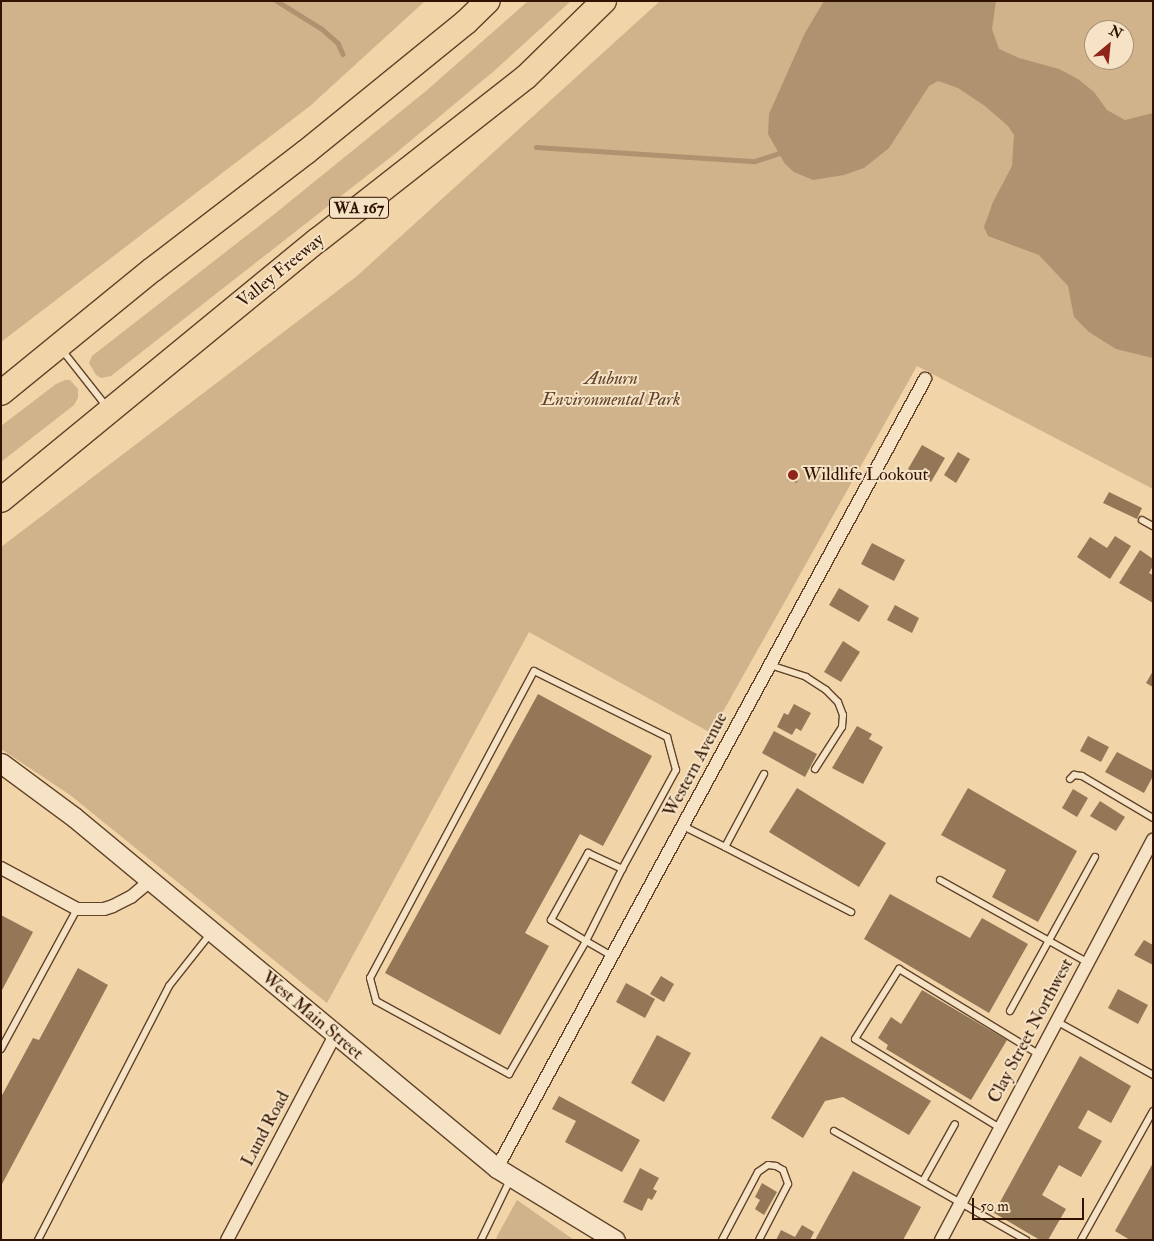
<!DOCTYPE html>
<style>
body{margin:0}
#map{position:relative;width:1154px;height:1241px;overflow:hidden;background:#f1d4a8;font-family:"IM FELL Double Pica",serif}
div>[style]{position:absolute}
.green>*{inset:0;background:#d0b38b}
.water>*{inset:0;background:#af926f}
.stream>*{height:4.5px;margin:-2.25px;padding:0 2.25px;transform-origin:2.25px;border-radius:2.25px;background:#af926f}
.building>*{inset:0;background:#947757}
.roads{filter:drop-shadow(1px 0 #60432a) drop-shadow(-1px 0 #60432a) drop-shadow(0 1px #60432a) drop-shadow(0 -1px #60432a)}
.lane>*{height:6px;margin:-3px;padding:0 3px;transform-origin:3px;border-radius:3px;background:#f6e3c6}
.street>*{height:12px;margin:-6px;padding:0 6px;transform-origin:6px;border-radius:6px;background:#f6e3c6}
.secondary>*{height:19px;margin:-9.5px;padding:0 9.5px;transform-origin:9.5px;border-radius:9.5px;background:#f6e3c6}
.highway>*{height:24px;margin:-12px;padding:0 12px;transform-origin:12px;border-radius:12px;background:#f1d4a8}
.dots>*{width:14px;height:14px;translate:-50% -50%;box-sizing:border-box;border:2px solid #f6e3c6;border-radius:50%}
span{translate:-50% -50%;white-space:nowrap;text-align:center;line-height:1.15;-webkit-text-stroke:4px #f6e3c6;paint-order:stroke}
.shield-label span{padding:1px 4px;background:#f6e3c6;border:1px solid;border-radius:4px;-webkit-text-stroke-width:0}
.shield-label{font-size:16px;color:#301300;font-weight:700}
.street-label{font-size:18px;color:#301300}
.park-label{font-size:18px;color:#60432a;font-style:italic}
.poi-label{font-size:18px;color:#301300}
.left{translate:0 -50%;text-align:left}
.frame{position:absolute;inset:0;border:2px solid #301300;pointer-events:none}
.north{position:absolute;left:1084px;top:20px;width:50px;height:50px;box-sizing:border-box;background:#f6e3c6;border:1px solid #a79077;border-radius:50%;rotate:28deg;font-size:14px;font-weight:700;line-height:20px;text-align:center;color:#301300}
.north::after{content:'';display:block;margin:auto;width:18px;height:22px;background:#8f2418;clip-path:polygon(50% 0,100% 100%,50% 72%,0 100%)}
.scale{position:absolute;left:972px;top:1198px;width:112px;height:22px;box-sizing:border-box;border:2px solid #301300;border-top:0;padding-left:6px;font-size:15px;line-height:18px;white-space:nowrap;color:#301300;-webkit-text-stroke:4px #f6e3c6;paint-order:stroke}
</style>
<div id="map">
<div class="green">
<i style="clip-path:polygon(1px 1px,425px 1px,310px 106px,1px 342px)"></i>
<i style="clip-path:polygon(528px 1px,571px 1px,494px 71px,396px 153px,111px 376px,101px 378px,96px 375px,89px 363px,92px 356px,277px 212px,426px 91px)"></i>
<i style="clip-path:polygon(evenodd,660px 1px,1153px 1px,1153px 489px,917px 366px,711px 733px,529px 632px,327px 1003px,70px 795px,1px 749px,1px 547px,357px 276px,660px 1px,1094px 30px,1124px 30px,1124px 60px,1094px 60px,1094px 30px)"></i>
<i style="clip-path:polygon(65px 380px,70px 380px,78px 389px,78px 398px,74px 405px,1px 462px,1px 426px,56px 384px)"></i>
<i style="clip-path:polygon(517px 1200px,574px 1240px,500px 1240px,496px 1238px)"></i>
</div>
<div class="water">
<i style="clip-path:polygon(824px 1px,996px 1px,992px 29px,999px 49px,1019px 58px,1059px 69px,1078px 79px,1094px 92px,1107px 110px,1125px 120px,1153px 113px,1153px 358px,1116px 349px,1089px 332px,1074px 317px,1068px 286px,1039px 255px,988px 236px,984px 227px,993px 202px,1012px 166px,1014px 135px,1008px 126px,985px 106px,958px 88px,938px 81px,929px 86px,889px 148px,864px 168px,844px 175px,813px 180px,794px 172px,785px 164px,768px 134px,769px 114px,805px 33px)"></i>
</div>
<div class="stream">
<i style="left:277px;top:1px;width:53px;rotate:31.9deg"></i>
<i style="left:322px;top:29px;width:21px;rotate:41deg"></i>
<i style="left:338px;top:43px;width:12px;rotate:66deg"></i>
<i style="left:536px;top:147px;width:219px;rotate:3.7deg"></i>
<i style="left:755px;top:161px;width:29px;rotate:-18deg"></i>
</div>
<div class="building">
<i style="clip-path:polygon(922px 445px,945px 458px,931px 482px,908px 469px)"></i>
<i style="clip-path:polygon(958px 452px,970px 459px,956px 483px,944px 475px)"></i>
<i style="clip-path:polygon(789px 470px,799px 473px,797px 483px,787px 480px)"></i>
<i style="clip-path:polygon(1109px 492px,1142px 508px,1137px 519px,1103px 503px)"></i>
<i style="clip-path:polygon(1115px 536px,1131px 546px,1110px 579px,1077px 557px,1090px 537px,1107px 548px)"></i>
<i style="clip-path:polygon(872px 543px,905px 560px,894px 581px,861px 564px)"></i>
<i style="clip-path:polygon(1140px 550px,1153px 559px,1153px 566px,1149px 573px,1153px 575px,1153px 603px,1119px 583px)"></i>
<i style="clip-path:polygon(839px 588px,869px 606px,859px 622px,829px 605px)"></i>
<i style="clip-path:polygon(895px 605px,919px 618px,912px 633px,887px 620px)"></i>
<i style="clip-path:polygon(843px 641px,860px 652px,841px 682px,824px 672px)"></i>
<i style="clip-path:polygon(1153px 671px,1153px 687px,1146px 683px)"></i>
<i style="clip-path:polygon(538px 694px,652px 756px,603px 846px,580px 834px,525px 933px,549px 946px,500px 1035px,385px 973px)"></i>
<i style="clip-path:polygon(794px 704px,811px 713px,801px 731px,796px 728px,792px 735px,777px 727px,784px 713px,788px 715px)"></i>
<i style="clip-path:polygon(857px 726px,872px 734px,869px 739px,883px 747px,863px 784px,832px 768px)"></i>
<i style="clip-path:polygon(774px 731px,817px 754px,805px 777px,762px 753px)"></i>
<i style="clip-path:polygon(1088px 736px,1109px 747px,1101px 762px,1080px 751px)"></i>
<i style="clip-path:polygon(1117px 752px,1153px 771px,1153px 776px,1144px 793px,1105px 772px)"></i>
<i style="clip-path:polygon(797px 788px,886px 843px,859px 887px,769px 832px)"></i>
<i style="clip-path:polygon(968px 788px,1077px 851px,1038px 922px,992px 897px,1006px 870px,941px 835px)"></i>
<i style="clip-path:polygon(1073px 789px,1088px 798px,1077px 817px,1062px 808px)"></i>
<i style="clip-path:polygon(1100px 801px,1125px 817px,1116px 831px,1090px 816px)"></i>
<i style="clip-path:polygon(890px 894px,970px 938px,982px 918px,1028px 944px,989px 1013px,864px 939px)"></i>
<i style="clip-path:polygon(1px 915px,33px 932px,1px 992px)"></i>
<i style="clip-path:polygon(1144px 940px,1153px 945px,1153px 965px,1134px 955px)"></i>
<i style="clip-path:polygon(78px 968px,108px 985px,1px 1186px,1px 1097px,33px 1038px,39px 1040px)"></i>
<i style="clip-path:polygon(661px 976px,674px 984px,664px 1002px,650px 994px)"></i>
<i style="clip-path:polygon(626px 983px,655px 999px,645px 1018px,616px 1002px)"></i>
<i style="clip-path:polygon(1118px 989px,1148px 1005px,1138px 1024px,1108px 1008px)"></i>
<i style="clip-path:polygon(922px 990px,1007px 1040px,971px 1100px,886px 1049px,888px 1045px,878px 1038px,891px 1017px,901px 1024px)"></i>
<i style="clip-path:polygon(657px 1035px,691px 1053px,664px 1102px,631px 1083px)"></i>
<i style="clip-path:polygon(821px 1036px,931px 1101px,909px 1135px,843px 1097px,825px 1101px,803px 1138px,771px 1118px)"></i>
<i style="clip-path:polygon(1080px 1056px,1131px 1086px,1111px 1123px,1088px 1110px,1078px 1128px,1102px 1141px,1081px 1177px,1059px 1165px,1042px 1195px,1066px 1209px,1048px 1240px,1040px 1240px,994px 1213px)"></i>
<i style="clip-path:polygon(559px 1096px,640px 1140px,622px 1172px,565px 1142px,576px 1121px,552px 1109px)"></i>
<i style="clip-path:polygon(1153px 1163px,1153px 1240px,1130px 1240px,1115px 1231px)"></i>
<i style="clip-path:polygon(640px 1168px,659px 1178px,653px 1189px,657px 1191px,652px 1200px,648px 1198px,642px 1211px,623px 1202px)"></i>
<i style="clip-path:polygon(853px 1171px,921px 1207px,903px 1240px,815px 1240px)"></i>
<i style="clip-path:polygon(762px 1183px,777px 1192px,764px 1215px,755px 1209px,760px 1200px,755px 1197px)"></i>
<i style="clip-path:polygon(802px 1225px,814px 1232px,810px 1240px,776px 1240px,781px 1230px,795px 1237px)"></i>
</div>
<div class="roads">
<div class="lane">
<i style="left:62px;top:350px;width:73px;rotate:51.7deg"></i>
<i style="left:1142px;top:520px;width:13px;rotate:29deg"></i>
<i style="left:770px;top:665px;width:38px;rotate:18deg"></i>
<i style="left:806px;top:677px;width:24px;rotate:33deg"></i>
<i style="left:826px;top:690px;width:17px;rotate:45deg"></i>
<i style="left:838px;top:702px;width:14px;rotate:69deg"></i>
<i style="left:843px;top:715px;width:12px;rotate:95deg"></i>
<i style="left:842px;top:727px;width:50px;rotate:122.7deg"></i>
<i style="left:1070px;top:779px;width:6px;rotate:-45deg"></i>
<i style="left:1074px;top:775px;width:8px;rotate:7deg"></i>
<i style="left:1082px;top:776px;width:82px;rotate:30.6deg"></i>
<i style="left:683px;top:826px;width:47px;rotate:26.6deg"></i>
<i style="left:725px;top:847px;width:83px;rotate:-61.9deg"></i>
<i style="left:725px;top:847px;width:142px;rotate:27.3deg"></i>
<i style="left:940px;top:880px;width:168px;rotate:29.2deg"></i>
<i style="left:612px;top:956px;width:30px;rotate:-150deg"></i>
<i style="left:586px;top:941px;width:41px;rotate:-149deg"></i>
<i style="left:551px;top:920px;width:77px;rotate:-61.1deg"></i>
<i style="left:588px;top:853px;width:38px;rotate:25deg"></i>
<i style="left:622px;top:869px;width:113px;rotate:-61.4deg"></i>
<i style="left:676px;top:770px;width:34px;rotate:-105deg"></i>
<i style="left:667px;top:737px;width:148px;rotate:-153.6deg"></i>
<i style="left:534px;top:671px;width:348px;rotate:118.1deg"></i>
<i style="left:370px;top:978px;width:24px;rotate:75deg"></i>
<i style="left:376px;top:1001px;width:152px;rotate:28.8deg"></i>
<i style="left:509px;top:1074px;width:154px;rotate:-59.9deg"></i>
<i style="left:586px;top:941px;width:80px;rotate:-63.4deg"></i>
<i style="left:1010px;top:1011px;width:176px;rotate:-61.1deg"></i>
<i style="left:1056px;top:1021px;width:111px;rotate:29.1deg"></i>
<i style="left:1px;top:1049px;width:159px;rotate:-61.5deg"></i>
<i style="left:1000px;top:1128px;width:170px;rotate:-148.5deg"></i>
<i style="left:855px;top:1039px;width:83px;rotate:-57.8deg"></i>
<i style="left:899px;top:969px;width:163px;rotate:31.4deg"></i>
<i style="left:834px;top:1131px;width:221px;rotate:29.6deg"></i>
<i style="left:923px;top:1181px;width:65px;rotate:-60.7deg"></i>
<i style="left:38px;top:1240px;width:286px;rotate:-62.7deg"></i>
<i style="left:169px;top:986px;width:68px;rotate:-51.6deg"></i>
<i style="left:481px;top:1240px;width:69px;rotate:-64.2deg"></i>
<i style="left:722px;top:1240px;width:77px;rotate:-62.1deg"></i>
<i style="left:758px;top:1172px;width:12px;rotate:-35deg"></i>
<i style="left:768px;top:1165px;width:8px;rotate:7deg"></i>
<i style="left:776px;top:1166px;width:8px;rotate:30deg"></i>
<i style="left:783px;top:1170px;width:15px;rotate:70deg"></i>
<i style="left:788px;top:1184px;width:63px;rotate:117.4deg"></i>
<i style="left:1081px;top:1240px;width:148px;rotate:-60.8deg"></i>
</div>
<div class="street">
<i style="left:1px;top:868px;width:86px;rotate:28.3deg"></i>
<i style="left:77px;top:909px;width:27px"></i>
<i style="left:104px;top:909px;width:9px;rotate:-18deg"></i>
<i style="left:113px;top:906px;width:20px;rotate:-27deg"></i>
<i style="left:131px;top:897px;width:23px;rotate:-40deg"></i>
<i style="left:497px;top:1168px;width:898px;rotate:-61.52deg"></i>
<i style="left:227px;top:1240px;width:232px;rotate:-62.2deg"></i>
<i style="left:941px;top:1240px;width:453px;rotate:-62.1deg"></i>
</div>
<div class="secondary">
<i style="left:1px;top:763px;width:91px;rotate:36.5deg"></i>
<i style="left:74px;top:817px;width:550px;rotate:39.69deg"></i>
<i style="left:497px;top:1168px;width:138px;rotate:31.4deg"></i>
</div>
<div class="highway">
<i style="left:1px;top:393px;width:195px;rotate:-39.2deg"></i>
<i style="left:152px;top:270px;width:194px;rotate:-37.5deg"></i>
<i style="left:306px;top:152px;width:206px;rotate:-39.1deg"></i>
<i style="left:466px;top:22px;width:30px;rotate:-44deg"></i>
<i style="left:1px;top:500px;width:410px;rotate:-39.4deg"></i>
<i style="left:318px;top:240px;width:264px;rotate:-38.1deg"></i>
<i style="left:526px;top:77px;width:109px;rotate:-44.3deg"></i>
</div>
</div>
<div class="dots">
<i style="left:793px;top:475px;background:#8f2418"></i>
</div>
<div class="shield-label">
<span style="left:359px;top:208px">WA 167</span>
</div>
<div class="street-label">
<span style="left:281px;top:271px;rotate:-39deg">Valley Freeway</span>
<span style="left:696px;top:765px;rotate:-62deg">Western Avenue</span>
<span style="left:312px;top:1016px;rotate:40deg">West Main Street</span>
<span style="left:1031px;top:1031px;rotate:-62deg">Clay Street Northwest</span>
<span style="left:266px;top:1129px;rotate:-62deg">Lund Road</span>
</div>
<div class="park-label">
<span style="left:611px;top:390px">Auburn<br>Environmental Park</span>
</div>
<div class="poi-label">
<span class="left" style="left:803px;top:475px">Wildlife Lookout</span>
</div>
<div class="frame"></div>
<div class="north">N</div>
<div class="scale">50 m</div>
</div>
